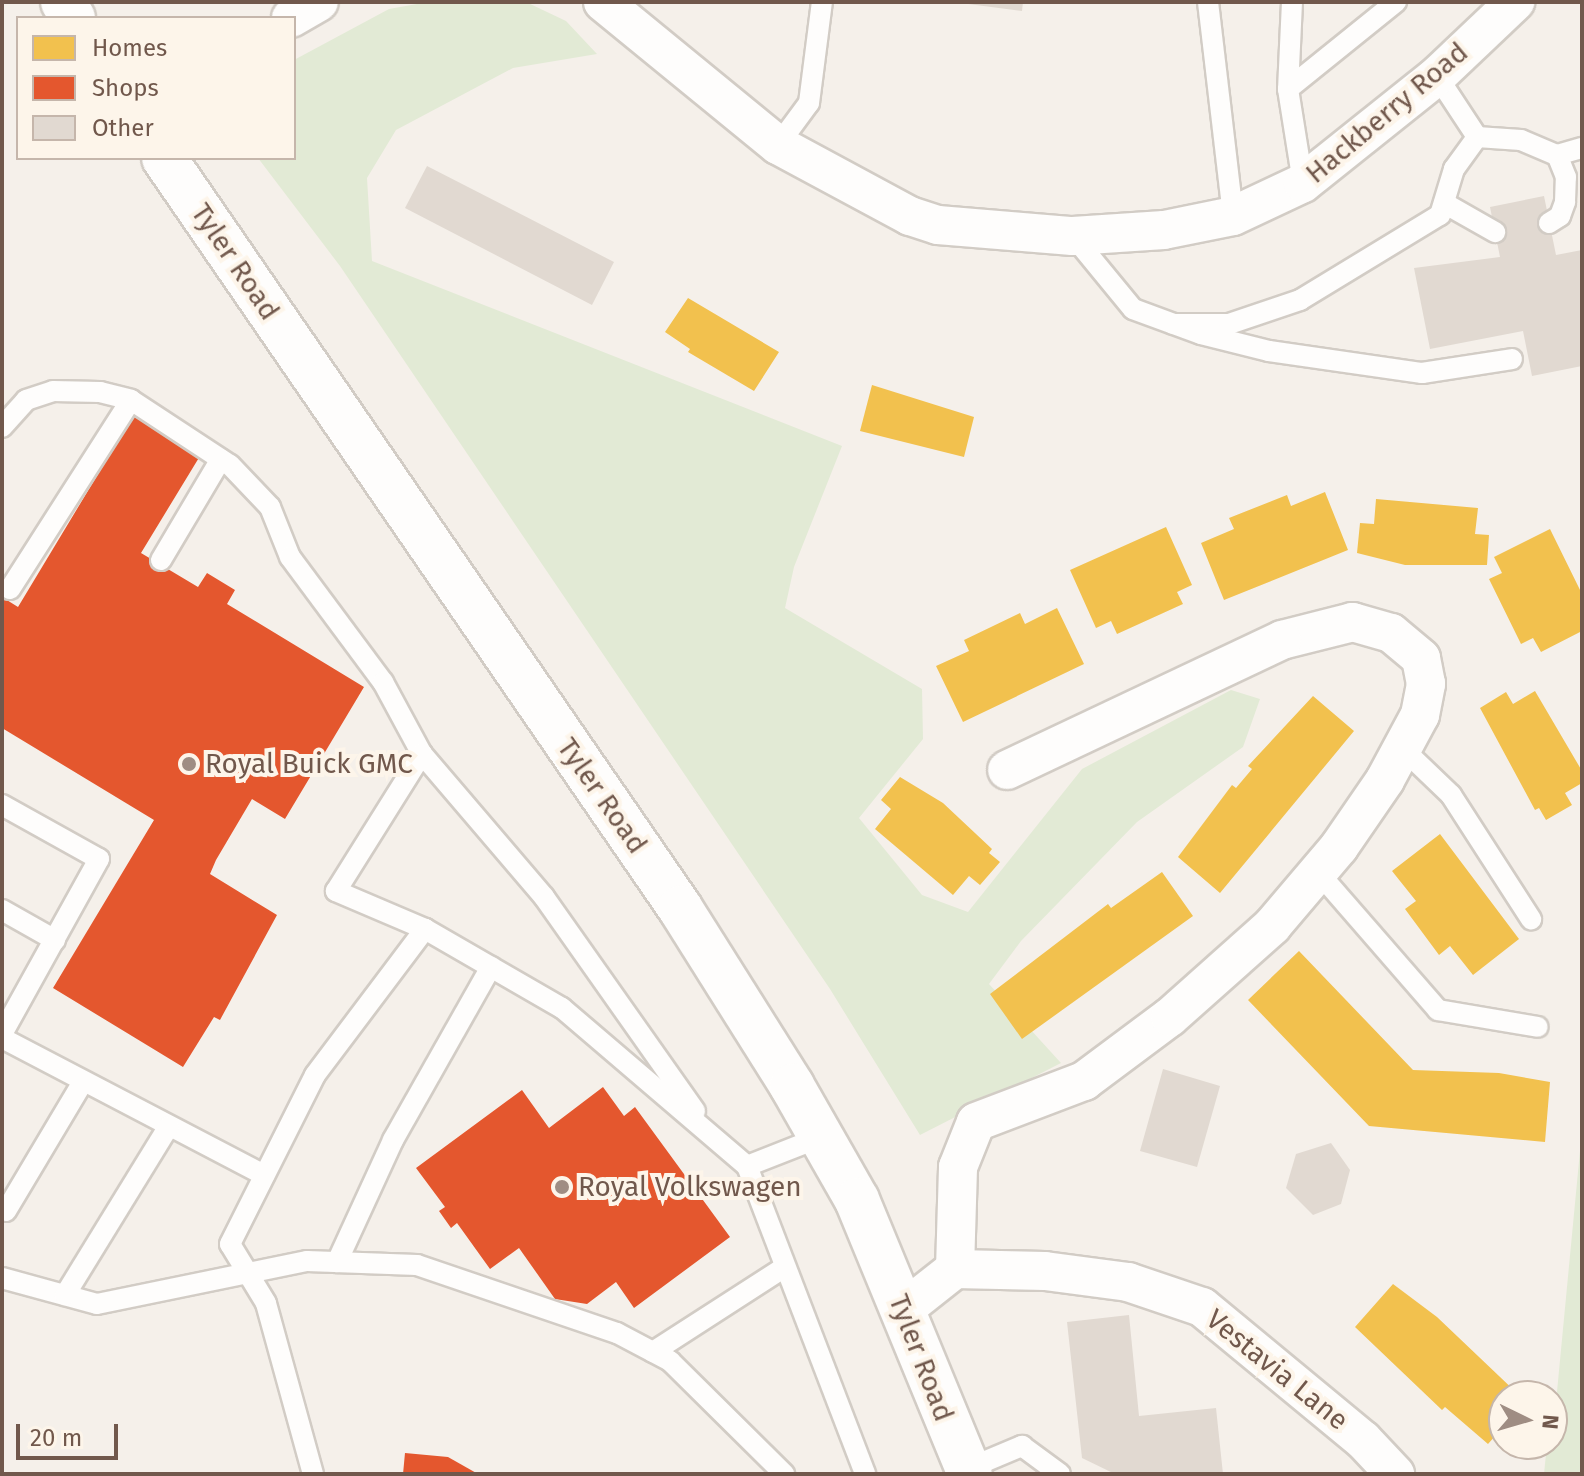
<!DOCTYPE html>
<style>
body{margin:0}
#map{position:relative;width:1584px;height:1476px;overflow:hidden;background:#f5f0ea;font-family:"Fira Sans",sans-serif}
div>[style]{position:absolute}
.green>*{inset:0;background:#e2ead5}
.homes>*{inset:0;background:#f2c14e}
.shops>*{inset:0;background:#e4572e}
.building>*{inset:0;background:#e1d9d1}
.roads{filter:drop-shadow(2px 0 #d2ccc5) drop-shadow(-2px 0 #d2ccc5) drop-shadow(0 2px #d2ccc5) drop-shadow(0 -2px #d2ccc5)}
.lane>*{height:20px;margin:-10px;padding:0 10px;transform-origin:10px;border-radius:10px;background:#fefdfc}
.street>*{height:38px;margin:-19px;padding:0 19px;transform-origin:19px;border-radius:19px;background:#fefdfc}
.secondary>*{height:44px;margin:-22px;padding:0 22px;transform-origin:22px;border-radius:22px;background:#fefdfc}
.dots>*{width:22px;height:22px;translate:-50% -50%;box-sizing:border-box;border:4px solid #fdf5ea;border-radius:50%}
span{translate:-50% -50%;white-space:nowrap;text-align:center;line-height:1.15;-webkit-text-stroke:8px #fdf5ea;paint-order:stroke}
.street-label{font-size:28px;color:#71584c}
.poi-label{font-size:28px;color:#71584c}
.left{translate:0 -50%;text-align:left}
.frame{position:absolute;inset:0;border:4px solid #71584c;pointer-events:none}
.legend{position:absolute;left:16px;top:16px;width:280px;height:144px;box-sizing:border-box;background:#fdf5ea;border:2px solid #c5b6ab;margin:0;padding:10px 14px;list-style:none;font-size:24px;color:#71584c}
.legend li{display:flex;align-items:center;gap:16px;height:40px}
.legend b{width:40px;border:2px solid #c5b6ab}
.north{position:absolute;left:1488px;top:1380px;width:80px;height:80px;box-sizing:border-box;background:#fdf5ea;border:2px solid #c5b6ab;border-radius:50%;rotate:95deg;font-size:22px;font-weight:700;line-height:32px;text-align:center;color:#71584c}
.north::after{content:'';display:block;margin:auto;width:28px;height:36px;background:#9f8d83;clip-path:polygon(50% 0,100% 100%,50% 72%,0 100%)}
.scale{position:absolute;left:16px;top:1424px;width:102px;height:36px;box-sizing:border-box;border:4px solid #71584c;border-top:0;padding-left:10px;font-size:24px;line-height:28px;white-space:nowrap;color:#71584c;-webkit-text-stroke:6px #fdf5ea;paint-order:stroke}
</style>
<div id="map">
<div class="green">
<i style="clip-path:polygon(428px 2px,526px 2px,566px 21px,597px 54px,513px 68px,396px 130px,367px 178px,372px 261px,842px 446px,794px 567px,785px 608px,922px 689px,923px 739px,859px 818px,922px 895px,968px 912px,1082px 769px,1231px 690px,1260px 699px,1243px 747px,1137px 822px,1021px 941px,989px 984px,1061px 1063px,920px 1135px,830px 989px,340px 266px,258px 158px,294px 158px,294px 60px,389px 9px)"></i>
<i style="clip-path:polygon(1582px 1130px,1582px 1474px,1544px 1474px,1547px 1444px,1552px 1444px)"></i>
</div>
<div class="homes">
<i style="clip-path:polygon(688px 298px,779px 352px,754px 391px,688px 352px,690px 349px,665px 332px)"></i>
<i style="clip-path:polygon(872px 385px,974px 417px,964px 457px,860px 431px)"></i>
<i style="clip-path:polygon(1325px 492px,1348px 550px,1224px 600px,1201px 543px,1234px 529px,1229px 518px,1287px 495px,1291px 506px)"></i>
<i style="clip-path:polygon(1376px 499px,1478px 508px,1475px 534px,1489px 535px,1487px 565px,1405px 565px,1357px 553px,1360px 523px,1374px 524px)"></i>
<i style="clip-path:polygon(1166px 527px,1192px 585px,1177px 592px,1183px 604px,1117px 634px,1111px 621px,1096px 628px,1070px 570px)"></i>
<i style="clip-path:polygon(1550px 529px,1582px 594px,1582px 631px,1541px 652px,1533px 638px,1521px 644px,1489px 579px,1502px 573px,1494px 557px)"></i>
<i style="clip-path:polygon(1057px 608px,1084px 664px,963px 722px,936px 666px,969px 651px,964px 640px,1020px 613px,1025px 624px)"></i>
<i style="clip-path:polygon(1535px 691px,1582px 771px,1582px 783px,1565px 793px,1572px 805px,1546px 820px,1539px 808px,1535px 810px,1480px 708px,1506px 692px,1513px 704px)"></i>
<i style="clip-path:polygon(1313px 696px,1354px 731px,1220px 893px,1178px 857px,1232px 785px,1236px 788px,1252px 769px,1248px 766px)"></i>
<i style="clip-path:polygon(900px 777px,943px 803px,992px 849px,989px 853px,1000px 862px,980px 885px,969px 876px,953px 895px,875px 829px,891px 809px,881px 800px)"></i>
<i style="clip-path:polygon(1440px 834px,1519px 939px,1473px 975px,1450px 946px,1439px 955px,1405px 909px,1416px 901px,1392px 871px)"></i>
<i style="clip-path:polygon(1162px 872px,1193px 916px,1022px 1039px,990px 994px,1108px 904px,1111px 908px)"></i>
<i style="clip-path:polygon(1299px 951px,1413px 1070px,1499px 1073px,1550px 1082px,1545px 1142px,1369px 1126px,1248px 1000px)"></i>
<i style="clip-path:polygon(1393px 1284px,1437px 1317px,1520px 1396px,1504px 1396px,1504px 1426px,1488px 1444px,1445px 1407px,1442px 1410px,1355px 1327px)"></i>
</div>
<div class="shops">
<i style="clip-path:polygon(133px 416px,200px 456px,141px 553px,198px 587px,207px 573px,235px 590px,227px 604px,364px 687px,285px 819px,252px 799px,216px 860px,210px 874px,277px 915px,220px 1020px,214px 1017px,183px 1067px,53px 988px,154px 820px,2px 728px,2px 597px,18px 607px)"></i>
<i style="clip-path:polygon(603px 1087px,624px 1116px,635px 1107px,730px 1237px,634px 1308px,616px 1282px,587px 1304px,555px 1299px,519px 1248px,490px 1269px,457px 1223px,451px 1228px,439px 1211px,445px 1207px,416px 1168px,522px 1090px,549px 1128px)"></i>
<i style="clip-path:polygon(405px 1453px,448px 1457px,478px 1474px,403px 1474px)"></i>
</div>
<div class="building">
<i style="clip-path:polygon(953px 2px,1023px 2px,1022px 11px)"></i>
<i style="clip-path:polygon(427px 166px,614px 262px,592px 305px,405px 208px)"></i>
<i style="clip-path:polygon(1544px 196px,1556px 255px,1582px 250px,1582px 366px,1532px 376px,1523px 331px,1430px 349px,1414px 268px,1500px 257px,1490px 207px)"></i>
<i style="clip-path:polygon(1163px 1069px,1220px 1086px,1197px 1167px,1140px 1151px)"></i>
<i style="clip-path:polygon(1331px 1143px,1350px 1170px,1341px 1204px,1313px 1215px,1286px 1188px,1296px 1154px)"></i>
<i style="clip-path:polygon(1129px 1315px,1139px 1416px,1216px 1408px,1223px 1474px,1115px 1474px,1082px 1458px,1067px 1322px)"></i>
</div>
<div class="roads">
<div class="lane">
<i style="left:1208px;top:2px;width:215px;rotate:83.3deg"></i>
<i style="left:1292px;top:2px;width:87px;rotate:92.6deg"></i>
<i style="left:1288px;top:89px;width:139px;rotate:-38.9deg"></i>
<i style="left:1437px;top:76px;width:73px;rotate:56.7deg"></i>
<i style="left:1288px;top:89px;width:95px;rotate:80.9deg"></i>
<i style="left:778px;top:145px;width:52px;rotate:-53.6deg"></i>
<i style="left:809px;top:103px;width:102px;rotate:-82.7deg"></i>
<i style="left:1444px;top:203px;width:59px;rotate:29.6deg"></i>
<i style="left:1549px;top:223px;width:13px;rotate:-32deg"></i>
<i style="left:1560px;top:216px;width:15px;rotate:-70deg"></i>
<i style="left:1565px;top:202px;width:25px;rotate:-88deg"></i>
<i style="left:1566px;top:177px;width:24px;rotate:-112deg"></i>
<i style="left:1073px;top:236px;width:94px;rotate:50.6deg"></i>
<i style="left:1133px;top:309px;width:72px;rotate:20.2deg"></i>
<i style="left:1201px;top:334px;width:70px;rotate:14deg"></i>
<i style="left:1269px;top:351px;width:155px;rotate:8.2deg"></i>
<i style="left:1422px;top:373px;width:91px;rotate:-8.8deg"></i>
<i style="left:1173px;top:324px;width:56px"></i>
<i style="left:1229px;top:324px;width:75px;rotate:-18.7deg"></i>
<i style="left:1300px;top:300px;width:164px;rotate:-31.3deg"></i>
<i style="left:1440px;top:215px;width:48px;rotate:-73.1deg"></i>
<i style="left:1454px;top:169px;width:39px;rotate:-54deg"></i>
<i style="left:1477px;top:137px;width:44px;rotate:3.9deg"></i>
<i style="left:1521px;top:140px;width:39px;rotate:23deg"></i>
<i style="left:1557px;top:155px;width:26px;rotate:-16deg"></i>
<i style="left:2px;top:427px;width:36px;rotate:-48deg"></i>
<i style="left:26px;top:400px;width:28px;rotate:-18deg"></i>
<i style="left:53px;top:391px;width:47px;rotate:1.2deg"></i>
<i style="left:100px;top:392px;width:32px;rotate:14deg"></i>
<i style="left:131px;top:400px;width:118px;rotate:33.3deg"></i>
<i style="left:230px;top:465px;width:58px;rotate:46.4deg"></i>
<i style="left:270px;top:507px;width:54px;rotate:68.2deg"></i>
<i style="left:290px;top:557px;width:156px;rotate:53.4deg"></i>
<i style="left:383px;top:682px;width:82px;rotate:61.6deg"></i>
<i style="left:161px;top:560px;width:117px;rotate:-59.3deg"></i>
<i style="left:10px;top:589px;width:224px;rotate:-57.4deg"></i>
<i style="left:1402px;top:748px;width:68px;rotate:43.8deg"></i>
<i style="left:1451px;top:795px;width:148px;rotate:57.2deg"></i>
<i style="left:2px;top:805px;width:111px;rotate:29.1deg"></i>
<i style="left:99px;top:859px;width:200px;rotate:119deg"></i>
<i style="left:1318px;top:872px;width:183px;rotate:49deg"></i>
<i style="left:1438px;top:1010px;width:101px;rotate:9.6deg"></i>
<i style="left:2px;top:910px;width:61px;rotate:29.5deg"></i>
<i style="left:425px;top:929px;width:97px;rotate:-156.9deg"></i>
<i style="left:336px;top:891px;width:162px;rotate:-57.9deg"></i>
<i style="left:422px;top:754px;width:188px;rotate:49.5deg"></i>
<i style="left:544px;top:897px;width:262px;rotate:54.8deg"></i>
<i style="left:2px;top:1038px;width:296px;rotate:27.6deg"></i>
<i style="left:747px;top:1166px;width:330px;rotate:69deg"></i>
<i style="left:6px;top:1211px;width:150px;rotate:-59.2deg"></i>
<i style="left:337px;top:1262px;width:134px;rotate:-65.3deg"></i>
<i style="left:393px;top:1140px;width:199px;rotate:-60.5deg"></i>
<i style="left:2px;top:1278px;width:98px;rotate:15.3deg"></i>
<i style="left:97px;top:1304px;width:214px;rotate:-11.6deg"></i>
<i style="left:307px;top:1261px;width:110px;rotate:2.1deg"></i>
<i style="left:417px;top:1265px;width:211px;rotate:18.8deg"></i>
<i style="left:617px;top:1333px;width:60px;rotate:27.8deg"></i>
<i style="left:670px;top:1361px;width:161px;rotate:44.7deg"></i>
<i style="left:65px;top:1295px;width:198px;rotate:-58.4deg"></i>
<i style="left:653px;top:1352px;width:157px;rotate:-32.8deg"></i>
<i style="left:967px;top:1469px;width:60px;rotate:-22.7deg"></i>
<i style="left:1022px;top:1446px;width:47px;rotate:36.4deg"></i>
<i style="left:313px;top:1474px;width:177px;rotate:-105.4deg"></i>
<i style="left:266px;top:1303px;width:69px;rotate:-121.4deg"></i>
<i style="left:230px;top:1244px;width:189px;rotate:-63.3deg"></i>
<i style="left:315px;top:1075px;width:183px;rotate:-53deg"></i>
<i style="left:425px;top:929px;width:158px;rotate:30deg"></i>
<i style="left:562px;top:1008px;width:243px;rotate:40.5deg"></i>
<i style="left:747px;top:1166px;width:79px;rotate:-21.4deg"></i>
</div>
<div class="street">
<i style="left:603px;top:2px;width:226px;rotate:39.3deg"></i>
<i style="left:778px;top:145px;width:150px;rotate:28.3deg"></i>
<i style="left:910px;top:216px;width:29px;rotate:18deg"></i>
<i style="left:938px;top:225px;width:135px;rotate:4.7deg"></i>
<i style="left:1073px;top:236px;width:91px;rotate:-3.8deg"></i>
<i style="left:1164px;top:230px;width:70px;rotate:-11.5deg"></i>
<i style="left:1233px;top:216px;width:77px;rotate:-25.2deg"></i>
<i style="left:1303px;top:183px;width:171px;rotate:-38.6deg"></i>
<i style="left:1437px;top:76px;width:108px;rotate:-43.5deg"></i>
<i style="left:291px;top:18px;width:32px;rotate:-30deg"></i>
<i style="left:955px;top:1269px;width:90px;rotate:1.3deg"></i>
<i style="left:1045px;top:1271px;width:84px;rotate:7.5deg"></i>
<i style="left:1128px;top:1282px;width:78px;rotate:18.7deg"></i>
<i style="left:1202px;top:1307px;width:209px;rotate:39.6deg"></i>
<i style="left:1363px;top:1440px;width:47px;rotate:46.7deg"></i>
<i style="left:903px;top:1310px;width:66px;rotate:-38.3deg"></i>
<i style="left:955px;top:1269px;width:102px;rotate:-88.3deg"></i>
<i style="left:958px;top:1167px;width:48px;rotate:-68.2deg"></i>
<i style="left:976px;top:1122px;width:116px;rotate:-20.8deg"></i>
<i style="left:1084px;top:1081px;width:107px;rotate:-36.7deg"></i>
<i style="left:1170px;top:1017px;width:137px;rotate:-41.7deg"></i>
<i style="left:1272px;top:926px;width:104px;rotate:-49.7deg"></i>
<i style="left:1339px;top:847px;width:81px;rotate:-55.5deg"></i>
<i style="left:1385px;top:780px;width:74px;rotate:-61.7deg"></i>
<i style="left:1420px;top:715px;width:32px;rotate:-79deg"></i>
<i style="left:1426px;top:684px;width:26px;rotate:-101deg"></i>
<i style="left:1421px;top:658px;width:39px;rotate:-140deg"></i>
<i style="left:1391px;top:633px;width:40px;rotate:-164deg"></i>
<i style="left:1353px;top:622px;width:73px;rotate:165.8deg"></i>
<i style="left:1282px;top:640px;width:304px;rotate:154.7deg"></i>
</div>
<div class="secondary">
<i style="left:63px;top:2px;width:19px;rotate:58deg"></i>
<i style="left:164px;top:158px;width:910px;rotate:55.47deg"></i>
<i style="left:680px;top:908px;width:210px;rotate:57.8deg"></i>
<i style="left:792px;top:1086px;width:131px;rotate:60.3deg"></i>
<i style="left:857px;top:1200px;width:296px;rotate:67.6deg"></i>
</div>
</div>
<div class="dots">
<i style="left:189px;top:764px;background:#9f8d83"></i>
<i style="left:562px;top:1187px;background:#9f8d83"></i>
</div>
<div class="street-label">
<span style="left:1387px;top:113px;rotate:-40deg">Hackberry Road</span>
<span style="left:235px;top:262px;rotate:56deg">Tyler Road</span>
<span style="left:602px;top:796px;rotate:55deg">Tyler Road</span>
<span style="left:921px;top:1358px;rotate:69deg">Tyler Road</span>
<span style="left:1277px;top:1370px;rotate:39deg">Vestavia Lane</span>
</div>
<div class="poi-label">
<span class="left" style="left:205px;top:764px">Royal Buick GMC</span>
<span class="left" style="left:578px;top:1187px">Royal Volkswagen</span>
</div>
<div class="frame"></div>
<ul class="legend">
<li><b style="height:22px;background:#f2c14e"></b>Homes</li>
<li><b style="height:22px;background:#e4572e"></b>Shops</li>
<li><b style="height:22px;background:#e1d9d1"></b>Other</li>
</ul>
<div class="north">N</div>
<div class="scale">20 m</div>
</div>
